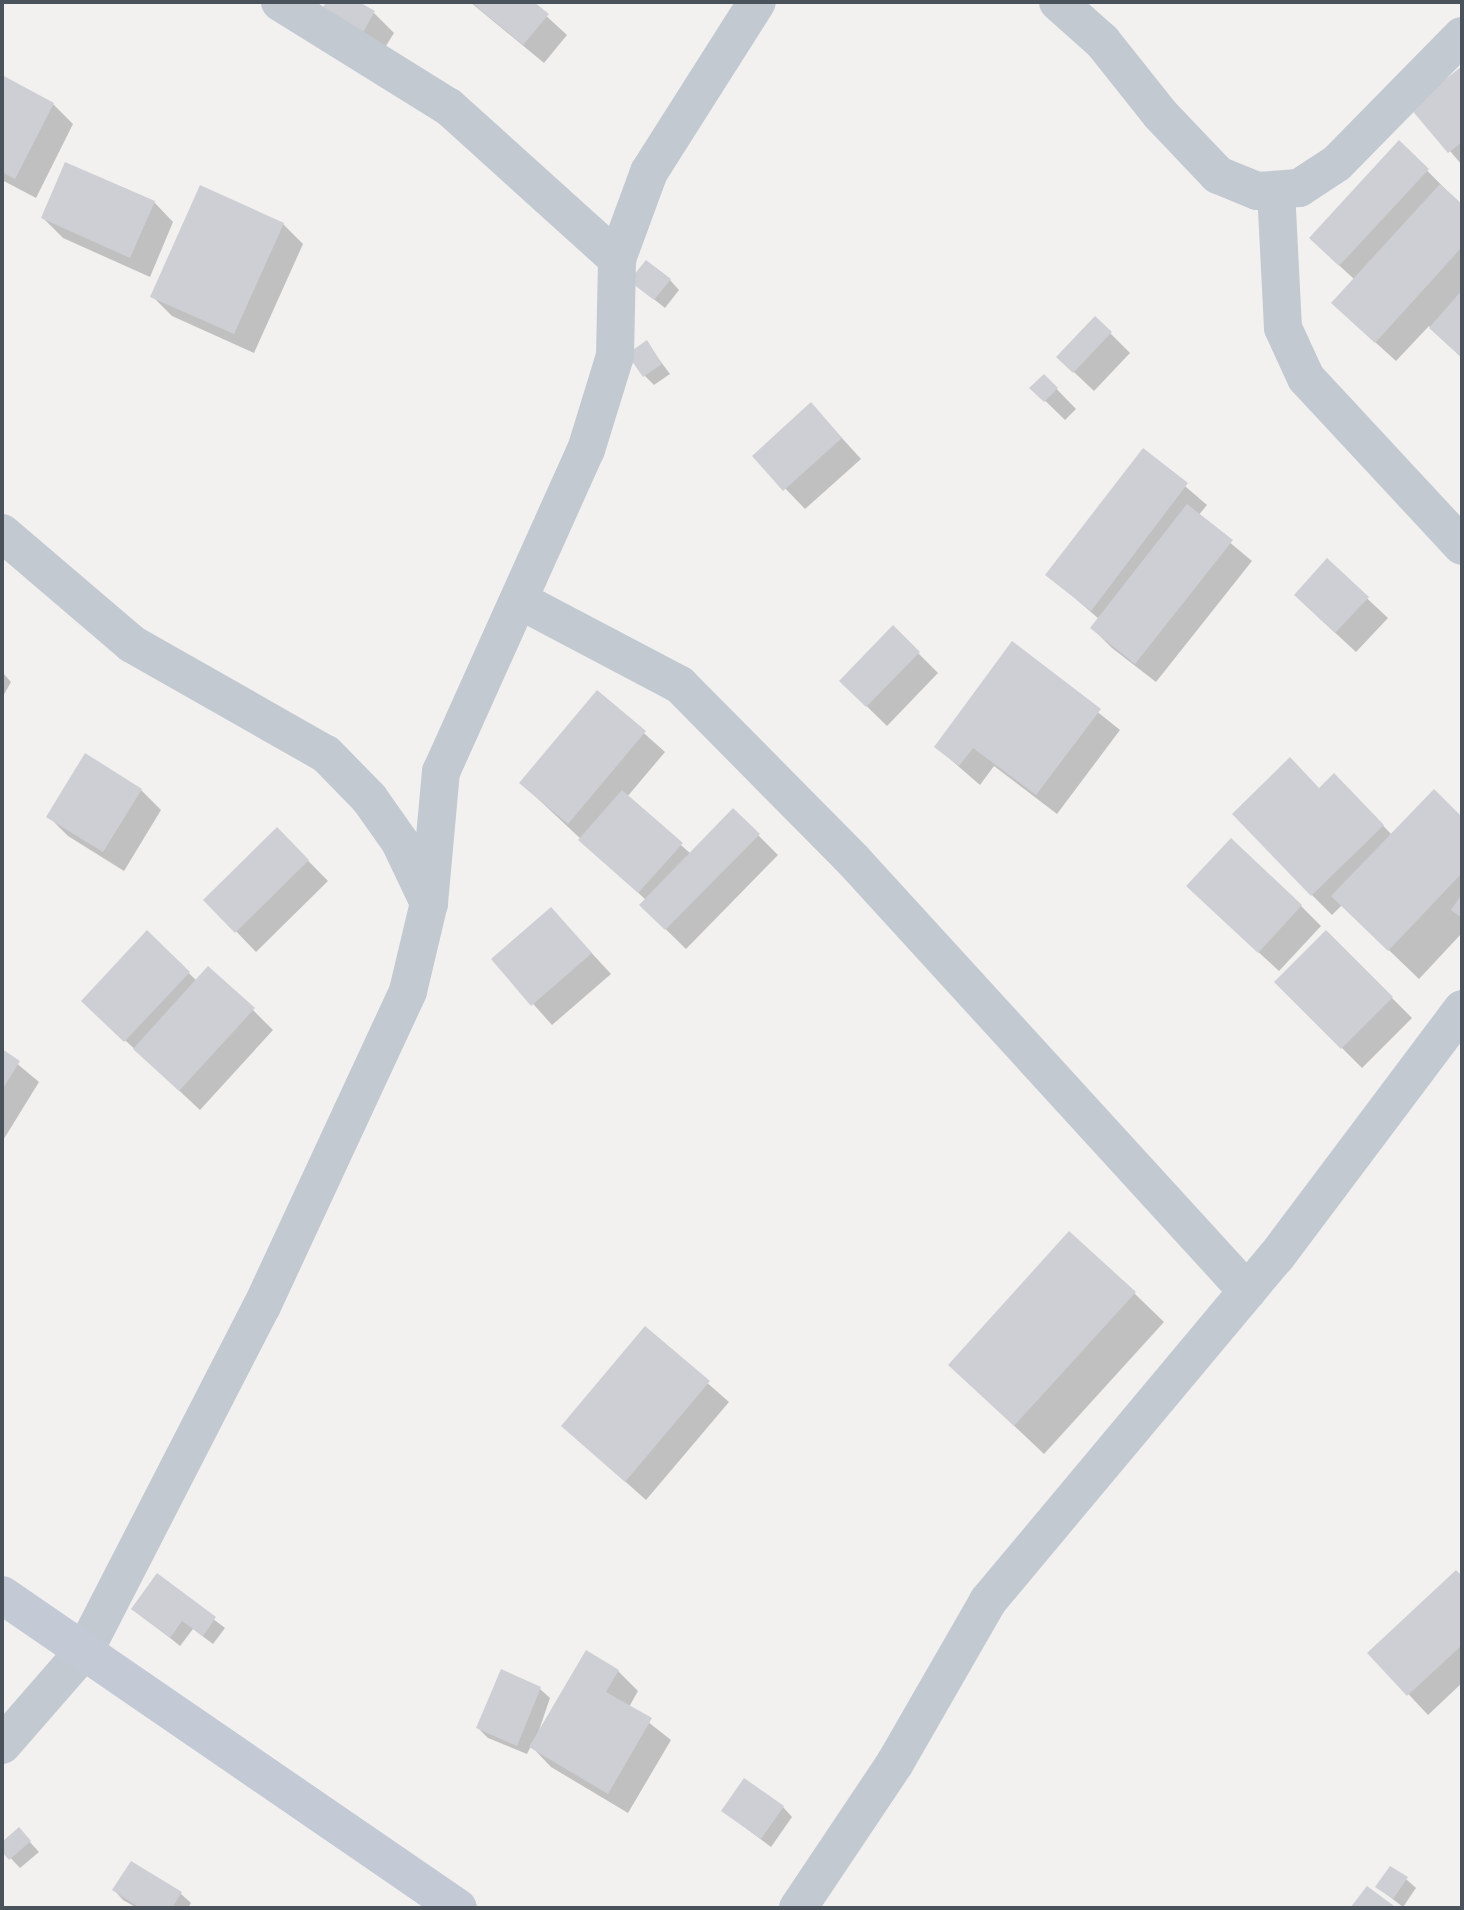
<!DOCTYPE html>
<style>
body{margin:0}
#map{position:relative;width:1464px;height:1910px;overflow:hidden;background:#f2f1f0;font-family:Manrope,sans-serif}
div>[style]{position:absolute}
.shadow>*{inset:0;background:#0003}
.building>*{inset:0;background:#cecfd4}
.minor>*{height:38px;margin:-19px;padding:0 19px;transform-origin:19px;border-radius:19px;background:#c2c9d1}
.secondary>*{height:38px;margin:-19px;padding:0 19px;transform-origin:19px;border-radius:19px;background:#c3cad5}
span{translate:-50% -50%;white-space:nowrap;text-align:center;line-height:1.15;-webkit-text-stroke:5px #fff;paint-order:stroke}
.frame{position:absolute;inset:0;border:4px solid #4a525c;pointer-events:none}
</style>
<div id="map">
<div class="shadow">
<i style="clip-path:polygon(328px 2px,356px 2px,374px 13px,394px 33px,381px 54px,323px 10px)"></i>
<i style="clip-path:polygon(470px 2px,531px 2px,567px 35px,544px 63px)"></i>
<i style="clip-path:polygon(1462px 68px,1462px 165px,1413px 108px)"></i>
<i style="clip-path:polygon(2px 77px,53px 104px,73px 124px,36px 198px,2px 180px)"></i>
<i style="clip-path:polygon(1399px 142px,1462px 206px,1462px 358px,1429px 326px,1396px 361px,1353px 322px,1354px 279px,1331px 258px)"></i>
<i style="clip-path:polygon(154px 202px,173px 222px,150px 277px,63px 238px,43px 218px)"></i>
<i style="clip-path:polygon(283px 224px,303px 244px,254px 353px,172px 316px,152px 296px)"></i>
<i style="clip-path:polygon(670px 280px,679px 290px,665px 308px,631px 281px)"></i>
<i style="clip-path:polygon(1095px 318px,1130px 353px,1094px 391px,1058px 357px)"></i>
<i style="clip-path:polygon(647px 343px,670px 374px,654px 385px,645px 376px)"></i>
<i style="clip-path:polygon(1044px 376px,1076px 409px,1065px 420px,1032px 388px)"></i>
<i style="clip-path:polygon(811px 404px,861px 459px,805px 509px,754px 456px)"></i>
<i style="clip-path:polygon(1143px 450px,1207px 505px,1198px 516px,1252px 561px,1156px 682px,1112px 648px,1092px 628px,1099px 619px,1048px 575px)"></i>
<i style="clip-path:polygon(1327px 561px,1388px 618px,1356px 652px,1316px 615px)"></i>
<i style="clip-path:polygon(893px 628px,938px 673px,887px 726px,841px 681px)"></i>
<i style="clip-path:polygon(1013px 644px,1120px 730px,1057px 814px,994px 766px,980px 785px,936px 747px)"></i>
<i style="clip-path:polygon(2px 672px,11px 682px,2px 698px)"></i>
<i style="clip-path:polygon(598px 692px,665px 752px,627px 797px,691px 854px,733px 810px,778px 855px,686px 949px,641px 905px,646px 900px,521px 783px)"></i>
<i style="clip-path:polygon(86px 756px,141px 790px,161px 810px,124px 871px,68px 836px,48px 816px)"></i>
<i style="clip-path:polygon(1319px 790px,1354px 795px,1392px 835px,1434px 792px,1462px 819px,1462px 933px,1419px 979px,1342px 905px,1332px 915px,1312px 895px)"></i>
<i style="clip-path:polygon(277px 829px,328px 881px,256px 952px,206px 900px)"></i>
<i style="clip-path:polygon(1208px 906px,1301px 906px,1321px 926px,1279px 971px)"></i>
<i style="clip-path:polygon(551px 909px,611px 974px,552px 1025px,493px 959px)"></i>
<i style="clip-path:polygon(1326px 932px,1412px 1018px,1362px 1068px,1276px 982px)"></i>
<i style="clip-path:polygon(147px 933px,197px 981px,253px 1010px,273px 1030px,200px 1110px,83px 1001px)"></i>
<i style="clip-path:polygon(2px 1051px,39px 1082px,2px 1142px)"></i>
<i style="clip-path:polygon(1134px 1293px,1164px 1322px,1044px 1454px,950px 1365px)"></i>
<i style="clip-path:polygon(646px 1329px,729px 1402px,646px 1500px,563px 1426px)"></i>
<i style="clip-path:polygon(1456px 1572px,1462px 1578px,1462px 1683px,1428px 1715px,1370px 1653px)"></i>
<i style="clip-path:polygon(157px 1576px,225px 1628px,213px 1644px,193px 1629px,180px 1646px,134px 1609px)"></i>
<i style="clip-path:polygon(618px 1671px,638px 1691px,629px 1707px,671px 1740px,628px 1813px,551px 1767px,531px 1746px,527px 1754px,488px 1738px,478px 1728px,540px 1689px,550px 1698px,536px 1739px)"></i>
<i style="clip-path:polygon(783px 1807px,792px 1817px,771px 1847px,723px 1811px)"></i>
<i style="clip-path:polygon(19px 1830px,39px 1852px,20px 1868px,2px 1849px)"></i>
<i style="clip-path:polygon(131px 1863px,181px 1894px,191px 1903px,188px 1908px,137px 1908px,123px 1900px,114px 1890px)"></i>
<i style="clip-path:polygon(1406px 1879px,1416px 1888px,1403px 1907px,1377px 1887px)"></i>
</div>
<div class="building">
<i style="clip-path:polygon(326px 2px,359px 2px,375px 11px,361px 36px,321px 11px)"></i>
<i style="clip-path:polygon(471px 2px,534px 2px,549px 14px,523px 45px)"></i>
<i style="clip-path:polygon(1462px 66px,1462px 142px,1448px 153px,1410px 108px)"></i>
<i style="clip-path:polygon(2px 75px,54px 103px,15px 179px,2px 172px)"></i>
<i style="clip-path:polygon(1399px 140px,1429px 169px,1339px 266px,1309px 238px)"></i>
<i style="clip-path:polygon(65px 162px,155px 201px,130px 258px,41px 218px)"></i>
<i style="clip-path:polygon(1440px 184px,1462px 204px,1462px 247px,1375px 343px,1331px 303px)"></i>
<i style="clip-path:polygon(200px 185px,284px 223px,234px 334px,150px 297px)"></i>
<i style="clip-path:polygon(646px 260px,671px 279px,654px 300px,629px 281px)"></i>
<i style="clip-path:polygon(1462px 290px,1462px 358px,1429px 328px)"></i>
<i style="clip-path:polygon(1095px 316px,1112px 332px,1073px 373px,1056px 357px)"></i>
<i style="clip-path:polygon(647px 340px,662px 364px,643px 377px,627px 354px)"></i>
<i style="clip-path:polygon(1044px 374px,1058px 388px,1044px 402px,1029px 388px)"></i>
<i style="clip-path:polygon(811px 402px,842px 438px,783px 491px,752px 456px)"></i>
<i style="clip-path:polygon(1143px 448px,1188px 483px,1091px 611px,1045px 575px)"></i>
<i style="clip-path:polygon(1187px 504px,1233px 540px,1135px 664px,1090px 628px)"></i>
<i style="clip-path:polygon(1327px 558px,1369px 597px,1335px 633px,1294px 595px)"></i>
<i style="clip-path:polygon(893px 625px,920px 652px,866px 707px,839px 681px)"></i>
<i style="clip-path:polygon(1012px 641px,1101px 709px,1036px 795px,973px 748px,959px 766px,934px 747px)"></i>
<i style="clip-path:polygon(597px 690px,646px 731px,568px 824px,519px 783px)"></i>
<i style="clip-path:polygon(85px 753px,142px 789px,103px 852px,46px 817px)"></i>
<i style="clip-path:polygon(1290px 757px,1319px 788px,1334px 773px,1384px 825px,1311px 896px,1232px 814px)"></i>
<i style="clip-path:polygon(1434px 789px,1462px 817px,1462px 873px,1388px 951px,1331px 896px)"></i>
<i style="clip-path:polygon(622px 790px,683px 843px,638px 893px,578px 840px)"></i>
<i style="clip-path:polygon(733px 808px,760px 834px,665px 930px,639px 905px)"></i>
<i style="clip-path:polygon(277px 827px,309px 860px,235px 933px,203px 900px)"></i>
<i style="clip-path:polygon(1231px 838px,1302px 905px,1258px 953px,1186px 886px)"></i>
<i style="clip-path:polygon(1462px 894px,1462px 918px,1451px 910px)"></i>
<i style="clip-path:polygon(551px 907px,592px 953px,531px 1006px,491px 959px)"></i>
<i style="clip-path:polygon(147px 930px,190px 972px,124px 1042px,81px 1001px)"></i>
<i style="clip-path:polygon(1326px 930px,1393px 997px,1341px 1049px,1274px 982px)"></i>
<i style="clip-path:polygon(208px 966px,255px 1008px,179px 1091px,133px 1049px)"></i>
<i style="clip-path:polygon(2px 1049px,20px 1061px,2px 1090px)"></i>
<i style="clip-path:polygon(1069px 1231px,1136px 1292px,1014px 1426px,948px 1365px)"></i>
<i style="clip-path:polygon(645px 1326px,710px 1381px,625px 1482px,561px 1426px)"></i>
<i style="clip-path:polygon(1456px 1570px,1462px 1576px,1462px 1645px,1407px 1696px,1367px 1653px)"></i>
<i style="clip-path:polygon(157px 1573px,216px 1617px,203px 1636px,182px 1621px,170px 1638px,131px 1609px)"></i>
<i style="clip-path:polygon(586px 1650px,619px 1670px,606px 1692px,652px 1718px,608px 1794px,529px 1747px)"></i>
<i style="clip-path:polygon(501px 1669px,541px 1687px,517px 1746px,476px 1728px)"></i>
<i style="clip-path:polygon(744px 1778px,784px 1806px,761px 1839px,721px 1811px)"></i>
<i style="clip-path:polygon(19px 1827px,31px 1841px,9px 1860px,2px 1852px,2px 1842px)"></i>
<i style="clip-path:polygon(131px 1861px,182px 1892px,172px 1908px,140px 1908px,112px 1890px)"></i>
<i style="clip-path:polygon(1390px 1866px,1408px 1877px,1393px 1899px,1375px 1887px)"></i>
<i style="clip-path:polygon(1367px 1886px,1394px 1906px,1392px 1908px,1350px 1908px)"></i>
</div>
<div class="minor">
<i style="left:280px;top:2px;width:199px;rotate:31.9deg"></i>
<i style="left:449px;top:107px;width:227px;rotate:42.1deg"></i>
<i style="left:1058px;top:2px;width:59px;rotate:41.6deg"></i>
<i style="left:1102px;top:41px;width:93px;rotate:51.5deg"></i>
<i style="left:1160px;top:114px;width:84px;rotate:46.4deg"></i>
<i style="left:1218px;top:175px;width:42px;rotate:22.3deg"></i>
<i style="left:1257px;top:191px;width:42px;rotate:-4.1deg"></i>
<i style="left:1299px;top:188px;width:45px;rotate:-33.3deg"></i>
<i style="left:1337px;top:163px;width:178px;rotate:-45.5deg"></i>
<i style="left:1276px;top:190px;width:138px;rotate:87.1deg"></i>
<i style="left:1283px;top:328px;width:55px;rotate:65.3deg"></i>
<i style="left:1306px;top:378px;width:229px;rotate:47.1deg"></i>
<i style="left:2px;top:533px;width:171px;rotate:40.5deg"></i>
<i style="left:132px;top:644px;width:223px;rotate:29.6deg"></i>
<i style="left:326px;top:754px;width:62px;rotate:45.7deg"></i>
<i style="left:369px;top:798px;width:54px;rotate:54.8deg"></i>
<i style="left:400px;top:842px;width:68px;rotate:64.6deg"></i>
<i style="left:519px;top:600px;width:182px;rotate:27.8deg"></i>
<i style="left:680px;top:685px;width:247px;rotate:45.3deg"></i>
<i style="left:854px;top:861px;width:583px;rotate:47.57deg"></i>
<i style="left:2px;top:1745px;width:126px;rotate:-48.9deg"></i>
<i style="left:85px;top:1650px;width:387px;rotate:-62.8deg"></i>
<i style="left:262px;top:1306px;width:347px;rotate:-65.1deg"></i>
<i style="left:408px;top:991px;width:90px;rotate:-76.6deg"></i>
<i style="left:429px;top:903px;width:132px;rotate:-84.8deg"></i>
<i style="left:441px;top:772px;width:353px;rotate:-65.8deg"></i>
<i style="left:586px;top:450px;width:98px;rotate:-72.9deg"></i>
<i style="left:615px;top:356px;width:97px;rotate:-88.8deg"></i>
<i style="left:617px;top:259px;width:93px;rotate:-69.8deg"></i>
<i style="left:649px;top:172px;width:201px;rotate:-57.6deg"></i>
<i style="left:798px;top:1908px;width:174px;rotate:-56.2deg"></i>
<i style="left:895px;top:1763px;width:187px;rotate:-60.1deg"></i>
<i style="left:988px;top:1601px;width:449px;rotate:-50.1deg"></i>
<i style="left:1276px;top:1257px;width:310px;rotate:-53.1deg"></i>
</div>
<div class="secondary">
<i style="left:2px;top:1595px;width:553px;rotate:34.47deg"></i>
</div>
<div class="frame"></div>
</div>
